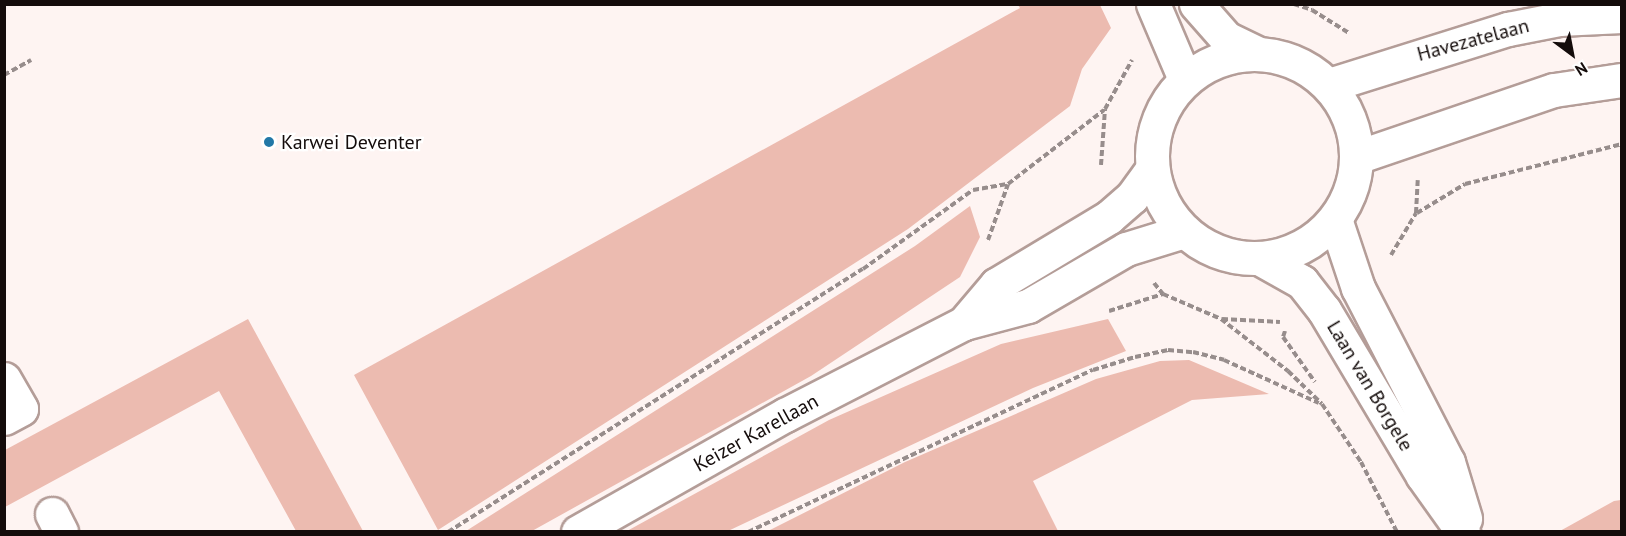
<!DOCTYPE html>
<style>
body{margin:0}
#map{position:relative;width:1626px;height:536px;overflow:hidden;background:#fef4f2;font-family:"PT Sans",sans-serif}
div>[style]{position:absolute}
.green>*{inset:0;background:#ecbbb0}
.path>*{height:4px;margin-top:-2px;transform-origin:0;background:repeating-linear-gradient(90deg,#978d8c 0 6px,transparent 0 9px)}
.roads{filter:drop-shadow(2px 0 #b49d98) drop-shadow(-2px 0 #b49d98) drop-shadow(0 2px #b49d98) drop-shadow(0 -2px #b49d98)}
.minor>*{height:33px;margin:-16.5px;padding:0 16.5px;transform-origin:16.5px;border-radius:16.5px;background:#fff}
.tertiary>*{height:33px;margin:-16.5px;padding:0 16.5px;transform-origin:16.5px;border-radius:16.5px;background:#fff}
.tertiary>.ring{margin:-16.5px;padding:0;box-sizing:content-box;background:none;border:33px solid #fff;border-radius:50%}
.dots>*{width:16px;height:16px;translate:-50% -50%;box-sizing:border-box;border:3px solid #fff;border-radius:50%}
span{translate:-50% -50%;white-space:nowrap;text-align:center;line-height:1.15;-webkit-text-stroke:4.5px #fff;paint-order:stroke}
.street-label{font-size:20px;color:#140c0b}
.poi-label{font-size:20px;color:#140c0b}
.left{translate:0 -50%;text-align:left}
.frame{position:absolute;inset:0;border:6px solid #140c0b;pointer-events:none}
.north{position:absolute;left:1542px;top:24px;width:60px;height:60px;-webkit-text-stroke:4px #fff;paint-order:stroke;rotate:148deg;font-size:16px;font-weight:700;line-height:24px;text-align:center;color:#140c0b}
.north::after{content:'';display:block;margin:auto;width:21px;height:27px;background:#140c0b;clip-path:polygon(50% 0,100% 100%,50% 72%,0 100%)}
</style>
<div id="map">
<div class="green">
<i style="clip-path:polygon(1018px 5px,1100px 5px,1111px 28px,1082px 69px,1070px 106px,908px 229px,438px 530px,354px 375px,1020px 8px)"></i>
<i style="clip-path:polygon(970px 206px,980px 237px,960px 277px,811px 376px,532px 531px,466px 531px,915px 246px)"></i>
<i style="clip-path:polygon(248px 319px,363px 531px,296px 531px,219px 391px,5px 507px,5px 450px)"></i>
<i style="clip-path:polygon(1108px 319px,1126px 351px,1033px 388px,728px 531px,627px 531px,829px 420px,1001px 344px)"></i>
<i style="clip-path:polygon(1189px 360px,1269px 394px,1192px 400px,1033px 481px,1058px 531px,768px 531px,905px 462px,1096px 379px,1160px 361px)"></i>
<i style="clip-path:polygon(1621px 500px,1621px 531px,1560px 531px,1614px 501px)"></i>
</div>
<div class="path">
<i style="left:1294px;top:4px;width:19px;rotate:18deg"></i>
<i style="left:1312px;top:10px;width:44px;rotate:31.9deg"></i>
<i style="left:4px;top:75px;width:31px;rotate:-29deg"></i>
<i style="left:1101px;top:165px;width:56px;rotate:-85.9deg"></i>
<i style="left:1105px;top:109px;width:56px;rotate:-61.1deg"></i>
<i style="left:1417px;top:213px;width:56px;rotate:-31.1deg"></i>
<i style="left:1465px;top:184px;width:162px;rotate:-14.3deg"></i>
<i style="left:988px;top:240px;width:59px;rotate:-70.3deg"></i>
<i style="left:1008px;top:184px;width:121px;rotate:-37.6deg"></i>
<i style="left:1391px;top:255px;width:49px;rotate:-59.2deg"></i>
<i style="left:1416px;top:213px;width:33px;rotate:-87deg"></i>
<i style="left:1154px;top:283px;width:14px;rotate:51deg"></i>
<i style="left:1163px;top:294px;width:63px;rotate:23.3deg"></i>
<i style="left:1221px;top:319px;width:85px;rotate:37.8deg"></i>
<i style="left:1288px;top:371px;width:47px;rotate:44.1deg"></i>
<i style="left:1322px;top:404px;width:70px;rotate:56.1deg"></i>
<i style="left:1361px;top:462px;width:79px;rotate:62.8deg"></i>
<i style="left:1109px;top:311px;width:57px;rotate:-17.5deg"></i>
<i style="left:1222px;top:319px;width:58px;rotate:3deg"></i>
<i style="left:1285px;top:331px;width:6px;rotate:108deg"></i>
<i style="left:1283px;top:337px;width:55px;rotate:54.6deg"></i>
<i style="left:448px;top:532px;width:491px;rotate:-32.4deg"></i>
<i style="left:863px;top:269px;width:135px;rotate:-35.7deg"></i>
<i style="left:973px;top:190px;width:36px;rotate:-10deg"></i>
<i style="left:748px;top:532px;width:381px;rotate:-25.2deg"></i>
<i style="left:1093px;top:370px;width:44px;rotate:-17.2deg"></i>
<i style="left:1135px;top:357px;width:34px;rotate:-12deg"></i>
<i style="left:1168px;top:350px;width:25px;rotate:5deg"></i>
<i style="left:1193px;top:352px;width:32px;rotate:14deg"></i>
<i style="left:1224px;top:360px;width:104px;rotate:24.4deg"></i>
</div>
<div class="roads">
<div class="minor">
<i style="left:4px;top:379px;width:34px;rotate:60deg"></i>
<i style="left:21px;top:409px;width:19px;rotate:152deg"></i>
<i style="left:52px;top:514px;width:20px;rotate:63deg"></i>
</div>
<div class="tertiary">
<i style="left:1153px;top:4px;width:82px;rotate:66.9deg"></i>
<i style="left:1196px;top:4px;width:45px;rotate:48.6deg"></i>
<i style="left:1226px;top:38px;width:34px;rotate:26deg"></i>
<i class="ring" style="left:1152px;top:54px;width:171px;height:171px"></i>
<i style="left:1329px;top:85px;width:188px;rotate:-17.4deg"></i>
<i style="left:1508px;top:29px;width:52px;rotate:-11.1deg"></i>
<i style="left:1559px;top:19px;width:63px;rotate:-2.7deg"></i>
<i style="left:1357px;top:157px;width:208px;rotate:-18.8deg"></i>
<i style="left:1554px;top:90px;width:69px;rotate:-8.4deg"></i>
<i style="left:1335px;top:219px;width:73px;rotate:71.6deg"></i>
<i style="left:1358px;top:288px;width:196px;rotate:62.7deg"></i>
<i style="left:1448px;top:462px;width:59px;rotate:73.1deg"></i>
<i style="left:1261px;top:259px;width:47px;rotate:29.3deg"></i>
<i style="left:1302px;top:282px;width:36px;rotate:52deg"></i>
<i style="left:1324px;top:310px;width:193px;rotate:59.2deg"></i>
<i style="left:1423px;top:476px;width:69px;rotate:54.5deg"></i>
<i style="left:964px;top:323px;width:50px;rotate:-49.9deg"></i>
<i style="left:996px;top:285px;width:132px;rotate:-31deg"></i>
<i style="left:1109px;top:217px;width:30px;rotate:-41deg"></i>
<i style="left:1132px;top:197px;width:34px;rotate:-54deg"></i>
<i style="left:578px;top:532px;width:238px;rotate:-29.5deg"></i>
<i style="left:785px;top:415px;width:201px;rotate:-27.2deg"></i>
<i style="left:964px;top:323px;width:66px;rotate:-14.9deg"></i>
<i style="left:1028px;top:306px;width:113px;rotate:-30.2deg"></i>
<i style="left:1126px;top:249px;width:61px;rotate:-17.2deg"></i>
</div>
</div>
<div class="dots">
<i style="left:269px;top:142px;background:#2278a7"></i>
</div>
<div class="street-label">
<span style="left:1473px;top:40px;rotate:-15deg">Havezatelaan</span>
<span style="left:1370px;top:386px;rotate:59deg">Laan van Borgele</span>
<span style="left:756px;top:433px;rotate:-29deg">Keizer Karellaan</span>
</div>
<div class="poi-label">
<span class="left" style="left:281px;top:142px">Karwei Deventer</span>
</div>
<div class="frame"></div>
<div class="north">N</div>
</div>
